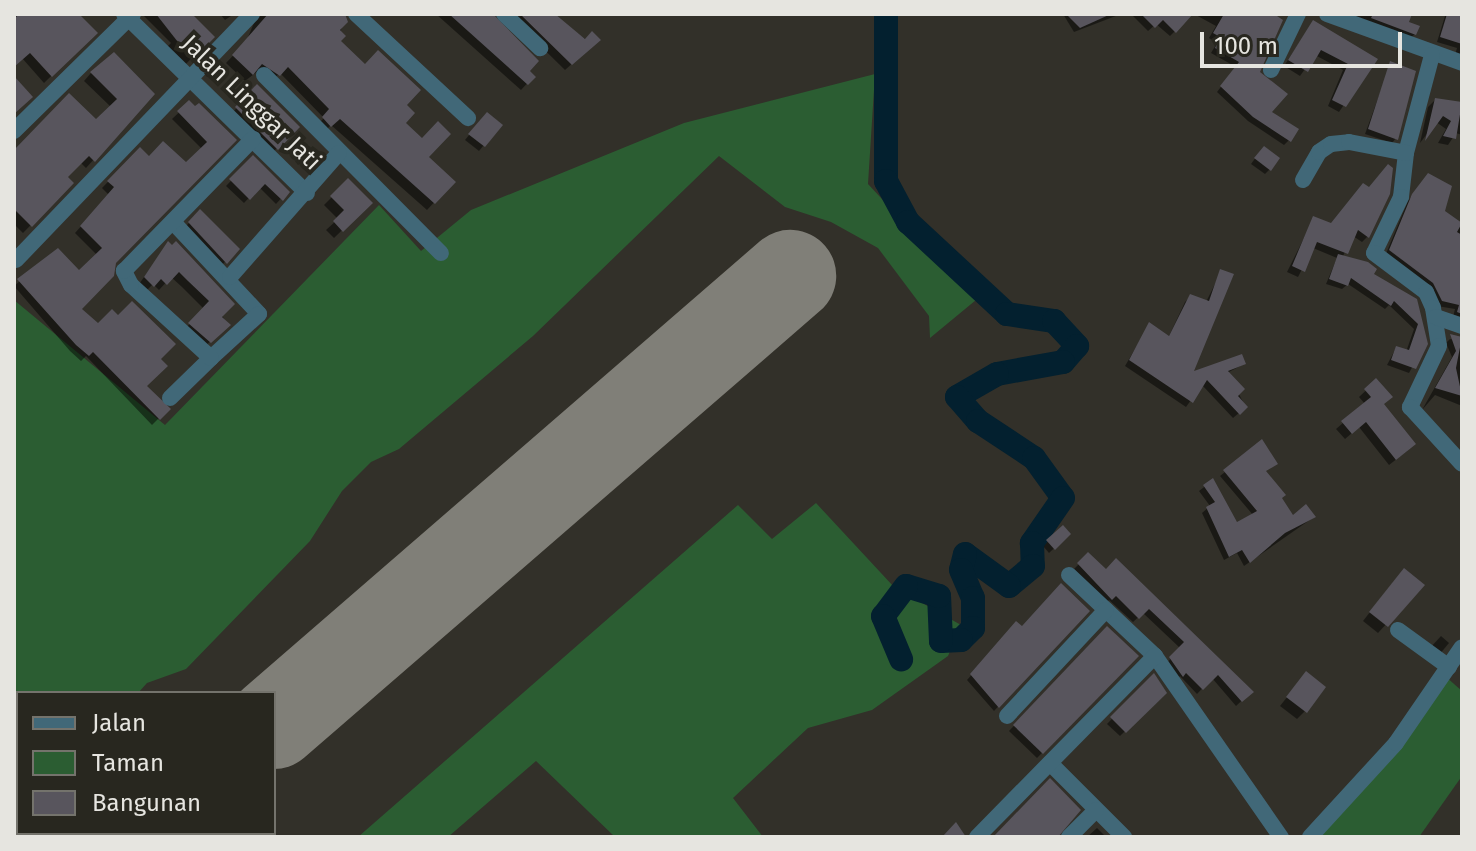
<!DOCTYPE html>
<style>
body{margin:0}
#map{position:relative;width:1476px;height:851px;overflow:hidden;background:#323029;font-family:"Fira Sans",sans-serif}
div>[style]{position:absolute}
.green>*{inset:0;background:#2b5d32}
.shadow>*{inset:0;background:#0007}
.river>*{height:24px;margin:-12px;padding:0 12px;transform-origin:12px;border-radius:12px;background:#03202f}
.runway>*{height:92px;margin:-46px;padding:0 46px;transform-origin:46px;border-radius:46px;background:#807f78}
.building>*{inset:0;background:#58555d}
.minor>*{height:16px;margin:-8px;padding:0 8px;transform-origin:8px;border-radius:8px;background:#416878}
span{translate:-50% -50%;white-space:nowrap;text-align:center;line-height:1.15;-webkit-text-stroke:8px #28271f;paint-order:stroke}
.street-label{font-size:24px;color:#e6e5e0}
.frame{position:absolute;inset:0;border:16px solid #e6e5e0;pointer-events:none}
.legend{position:absolute;left:16px;top:691px;width:260px;height:144px;box-sizing:border-box;background:#28271f;border:2px solid #74736c;margin:0;padding:10px 14px;list-style:none;font-size:24px;color:#e6e5e0}
.legend li{display:flex;align-items:center;gap:16px;height:40px}
.legend b{width:40px;border:2px solid #74736c}
.scale{position:absolute;left:1200px;top:32px;width:202px;height:36px;box-sizing:border-box;border:4px solid #e6e5e0;border-top:0;padding-left:10px;font-size:24px;line-height:28px;white-space:nowrap;color:#e6e5e0;-webkit-text-stroke:6px #28271f;paint-order:stroke}
</style>
<div id="map">
<div class="green">
<i style="clip-path:polygon(875px 74px,868px 184px,976px 300px,930px 338px,929px 316px,878px 248px,831px 222px,785px 207px,719px 156px,533px 336px,399px 449px,371px 462px,342px 491px,310px 541px,186px 669px,147px 683px,138px 693px,18px 693px,14px 798px,14px 300px,165px 425px,379px 205px,421px 251px,471px 210px,684px 123px)"></i>
<i style="clip-path:polygon(816px 503px,894px 587px,961px 625px,948px 656px,872px 710px,808px 728px,733px 798px,763px 837px,615px 837px,536px 761px,448px 837px,358px 837px,738px 505px,772px 539px)"></i>
<i style="clip-path:polygon(1445px 676px,1462px 691px,1462px 776px,1419px 837px,1314px 837px)"></i>
</div>
<div class="shadow">
<i style="clip-path:polygon(14px 14px,76px 14px,95px 33px,44px 83px,22px 58px,14px 65px)"></i>
<i style="clip-path:polygon(142px 14px,189px 14px,212px 37px,184px 66px,166px 48px,171px 43px)"></i>
<i style="clip-path:polygon(220px 14px,234px 14px,225px 20px)"></i>
<i style="clip-path:polygon(249px 14px,345px 14px,338px 42px,404px 105px,403px 123px,427px 157px,453px 182px,427px 210px,331px 125px,323px 133px,316px 126px,324px 118px,280px 73px,271px 81px,258px 71px,245px 81px,226px 63px,246px 42px,256px 18px)"></i>
<i style="clip-path:polygon(436px 14px,495px 14px,494px 23px,533px 77px,521px 90px)"></i>
<i style="clip-path:polygon(508px 14px,552px 14px,593px 45px,565px 70px)"></i>
<i style="clip-path:polygon(1063px 14px,1121px 14px,1074px 32px)"></i>
<i style="clip-path:polygon(1131px 14px,1192px 14px,1170px 36px,1156px 24px,1148px 31px)"></i>
<i style="clip-path:polygon(1194px 14px,1272px 14px,1258px 72px,1269px 112px,1289px 140px,1284px 145px,1248px 121px,1217px 92px,1236px 67px,1211px 53px,1217px 43px,1209px 38px,1216px 26px)"></i>
<i style="clip-path:polygon(1343px 14px,1410px 14px,1406px 23px,1415px 34px,1408px 40px)"></i>
<i style="clip-path:polygon(1437px 14px,1462px 14px,1462px 58px,1455px 55px,1457px 48px,1437px 42px,1445px 16px)"></i>
<i style="clip-path:polygon(1313px 22px,1375px 59px,1339px 112px,1328px 106px,1343px 70px,1315px 55px,1300px 76px,1284px 66px)"></i>
<i style="clip-path:polygon(1391px 63px,1396px 138px,1392px 143px,1365px 134px)"></i>
<i style="clip-path:polygon(91px 73px,153px 94px,86px 168px,80px 162px,66px 177px,72px 183px,23px 233px,14px 224px,14px 152px,96px 122px,111px 107px,84px 81px)"></i>
<i style="clip-path:polygon(257px 87px,298px 127px,271px 154px,230px 115px)"></i>
<i style="clip-path:polygon(1435px 100px,1462px 107px,1462px 135px,1456px 133px,1448px 145px,1438px 143px,1446px 129px,1436px 122px,1420px 143px,1428px 107px)"></i>
<i style="clip-path:polygon(189px 103px,234px 140px,114px 262px,80px 309px,98px 326px,158px 359px,144px 386px,168px 409px,152px 425px,86px 356px,81px 361px,70px 351px,14px 286px,58px 250px,78px 273px,97px 255px,75px 233px,109px 195px,102px 188px,140px 149px,148px 159px,186px 165px,202px 149px,172px 119px)"></i>
<i style="clip-path:polygon(482px 119px,500px 125px,479px 151px,465px 140px)"></i>
<i style="clip-path:polygon(1259px 153px,1270px 169px,1265px 174px,1251px 164px)"></i>
<i style="clip-path:polygon(253px 158px,287px 192px,276px 204px,259px 187px,244px 203px,226px 186px)"></i>
<i style="clip-path:polygon(1424px 180px,1442px 212px,1462px 225px,1460px 320px,1453px 317px,1455px 309px,1437px 306px,1385px 256px,1408px 201px)"></i>
<i style="clip-path:polygon(348px 181px,370px 203px,334px 238px,326px 230px,338px 219px,324px 205px)"></i>
<i style="clip-path:polygon(1388px 193px,1367px 237px,1362px 242px,1353px 236px,1342px 258px,1410px 296px,1425px 344px,1409px 373px,1387px 365px,1396px 348px,1406px 352px,1414px 329px,1389px 305px,1385px 309px,1348px 284px,1342px 289px,1326px 284px,1337px 258px,1313px 248px,1298px 277px,1287px 272px,1314px 218px,1330px 225px)"></i>
<i style="clip-path:polygon(200px 212px,237px 249px,221px 266px,185px 227px)"></i>
<i style="clip-path:polygon(168px 244px,172px 248px,176px 244px,228px 325px,203px 348px,184px 330px,204px 309px,182px 287px,171px 277px,159px 290px,153px 284px,146px 291px,139px 284px)"></i>
<i style="clip-path:polygon(1221px 272px,1190px 374px,1244px 364px,1227px 373px,1246px 407px,1233px 418px,1202px 385px,1186px 407px,1125px 366px,1149px 325px,1168px 338px,1185px 302px,1191px 296px,1206px 302px)"></i>
<i style="clip-path:polygon(1450px 339px,1462px 341px,1462px 406px,1435px 395px,1422px 410px,1452px 357px,1446px 343px)"></i>
<i style="clip-path:polygon(1376px 381px,1382px 405px,1407px 451px,1389px 465px,1359px 427px,1345px 439px,1336px 429px,1365px 404px,1359px 397px)"></i>
<i style="clip-path:polygon(1225px 472px,1264px 472px,1292px 518px,1314px 517px,1244px 566px,1237px 553px,1224px 560px,1202px 513px,1210px 506px,1199px 491px,1212px 481px,1236px 524px,1253px 515px,1220px 476px)"></i>
<i style="clip-path:polygon(1063px 528px,1069px 534px,1049px 553px,1043px 546px)"></i>
<i style="clip-path:polygon(1088px 555px,1251px 692px,1236px 706px,1212px 678px,1197px 694px,1180px 676px,1177px 680px,1166px 664px,1180px 648px,1143px 613px,1133px 622px,1109px 600px,1106px 603px,1074px 569px)"></i>
<i style="clip-path:polygon(1396px 579px,1422px 585px,1378px 633px,1363px 621px)"></i>
<i style="clip-path:polygon(1087px 611px,994px 711px,967px 680px,1017px 624px,1022px 629px)"></i>
<i style="clip-path:polygon(1107px 628px,1136px 656px,1037px 758px,1009px 731px)"></i>
<i style="clip-path:polygon(1441px 636px,1449px 643px,1439px 655px,1430px 648px)"></i>
<i style="clip-path:polygon(1153px 676px,1165px 692px,1120px 736px,1107px 724px)"></i>
<i style="clip-path:polygon(1299px 682px,1305px 711px,1297px 719px,1280px 706px)"></i>
<i style="clip-path:polygon(1097px 828px,1106px 837px,1087px 837px)"></i>
</div>
<div class="river">
<i style="left:886px;top:14px;width:167px;rotate:90deg"></i>
<i style="left:886px;top:181px;width:47px;rotate:61.8deg"></i>
<i style="left:908px;top:222px;width:135px;rotate:42.9deg"></i>
<i style="left:1007px;top:314px;width:48px;rotate:8.5deg"></i>
<i style="left:1054px;top:321px;width:34px;rotate:47deg"></i>
<i style="left:1077px;top:346px;width:21px;rotate:131deg"></i>
<i style="left:1063px;top:362px;width:67px;rotate:169.7deg"></i>
<i style="left:997px;top:374px;width:46px;rotate:150.1deg"></i>
<i style="left:957px;top:397px;width:32px;rotate:49deg"></i>
<i style="left:978px;top:421px;width:67px;rotate:33.5deg"></i>
<i style="left:1034px;top:458px;width:49px;rotate:54.1deg"></i>
<i style="left:1063px;top:498px;width:55px;rotate:124.6deg"></i>
<i style="left:1032px;top:543px;width:23px;rotate:88deg"></i>
<i style="left:1033px;top:566px;width:31px;rotate:140deg"></i>
<i style="left:1009px;top:586px;width:54px;rotate:-144deg"></i>
<i style="left:965px;top:554px;width:16px;rotate:104deg"></i>
<i style="left:961px;top:570px;width:30px;rotate:67deg"></i>
<i style="left:973px;top:598px;width:30px;rotate:90deg"></i>
<i style="left:973px;top:628px;width:17px;rotate:135deg"></i>
<i style="left:961px;top:640px;width:20px;rotate:177deg"></i>
<i style="left:941px;top:641px;width:45px;rotate:-92.5deg"></i>
<i style="left:939px;top:596px;width:34px;rotate:-163deg"></i>
<i style="left:906px;top:586px;width:38px;rotate:127deg"></i>
<i style="left:883px;top:616px;width:47px;rotate:67.3deg"></i>
</div>
<div class="runway">
<i style="left:274px;top:723px;width:683px;rotate:-40.9deg"></i>
<i style="left:142px;top:837px;width:6px;rotate:-39deg"></i>
</div>
<div class="building">
<i style="clip-path:polygon(19px 14px,79px 14px,98px 33px,52px 77px,30px 53px,14px 67px,14px 19px)"></i>
<i style="clip-path:polygon(156px 14px,192px 14px,215px 37px,192px 60px)"></i>
<i style="clip-path:polygon(268px 14px,345px 14px,348px 22px,340px 30px,346px 36px,341px 41px,365px 64px,378px 50px,421px 90px,407px 105px,415px 113px,406px 123px,422px 138px,438px 121px,451px 134px,429px 157px,456px 182px,435px 204px,340px 119px,331px 127px,322px 117px,329px 109px,288px 67px,280px 76px,262px 64px,253px 75px,232px 55px)"></i>
<i style="clip-path:polygon(449px 14px,493px 14px,539px 61px,530px 71px,536px 77px,528px 85px)"></i>
<i style="clip-path:polygon(520px 14px,555px 14px,585px 39px,592px 31px,601px 40px,572px 65px)"></i>
<i style="clip-path:polygon(1066px 14px,1111px 14px,1080px 28px)"></i>
<i style="clip-path:polygon(1141px 14px,1193px 14px,1176px 33px,1163px 20px,1155px 28px)"></i>
<i style="clip-path:polygon(1224px 14px,1274px 14px,1283px 20px,1260px 72px,1288px 94px,1272px 112px,1299px 129px,1291px 142px,1253px 117px,1220px 86px,1239px 62px,1215px 48px,1220px 37px,1213px 33px)"></i>
<i style="clip-path:polygon(1373px 14px,1412px 14px,1409px 22px,1420px 26px,1416px 35px,1371px 18px)"></i>
<i style="clip-path:polygon(1447px 14px,1462px 14px,1462px 44px,1440px 37px)"></i>
<i style="clip-path:polygon(1313px 20px,1378px 59px,1346px 107px,1332px 100px,1348px 64px,1321px 50px,1308px 72px,1288px 60px)"></i>
<i style="clip-path:polygon(114px 52px,155px 94px,95px 162px,89px 156px,68px 177px,74px 183px,32px 227px,14px 209px,14px 150px,69px 93px,96px 119px,117px 99px,90px 72px)"></i>
<i style="clip-path:polygon(1390px 61px,1416px 71px,1398px 140px,1368px 129px)"></i>
<i style="clip-path:polygon(14px 76px,33px 97px,14px 114px)"></i>
<i style="clip-path:polygon(257px 84px,300px 127px,278px 150px,235px 107px)"></i>
<i style="clip-path:polygon(1435px 98px,1462px 102px,1456px 139px,1443px 136px,1451px 121px,1443px 116px,1425px 141px)"></i>
<i style="clip-path:polygon(189px 100px,195px 106px,199px 103px,237px 140px,116px 263px,114px 276px,82px 309px,98px 323px,112px 309px,118px 315px,132px 301px,176px 344px,161px 359px,168px 366px,147px 386px,171px 409px,160px 420px,93px 352px,89px 356px,76px 345px,17px 279px,58px 248px,79px 270px,102px 248px,80px 226px,114px 187px,107px 181px,140px 147px,149px 156px,163px 141px,186px 162px,207px 142px,177px 111px)"></i>
<i style="clip-path:polygon(487px 112px,503px 125px,485px 147px,468px 134px)"></i>
<i style="clip-path:polygon(1264px 146px,1280px 158px,1271px 171px,1254px 158px)"></i>
<i style="clip-path:polygon(253px 155px,290px 192px,283px 201px,265px 184px,250px 200px,229px 179px)"></i>
<i style="clip-path:polygon(1388px 164px,1393px 168px,1390px 194px,1369px 238px,1358px 230px,1348px 254px,1317px 242px,1305px 272px,1292px 266px,1313px 216px,1331px 223px,1363px 183px,1369px 187px)"></i>
<i style="clip-path:polygon(1428px 173px,1452px 186px,1445px 211px,1462px 223px,1457px 232px,1462px 235px,1462px 314px,1457px 312px,1459px 305px,1442px 301px,1433px 283px,1389px 250px,1412px 194px)"></i>
<i style="clip-path:polygon(348px 178px,373px 203px,343px 232px,333px 221px,344px 210px,330px 196px)"></i>
<i style="clip-path:polygon(200px 209px,240px 249px,227px 264px,188px 222px)"></i>
<i style="clip-path:polygon(168px 241px,172px 245px,176px 241px,235px 304px,222px 317px,231px 325px,211px 343px,188px 323px,209px 301px,188px 281px,179px 272px,167px 285px,161px 279px,154px 287px,144px 277px)"></i>
<i style="clip-path:polygon(1338px 254px,1368px 262px,1377px 269px,1374px 274px,1417px 299px,1428px 344px,1416px 369px,1391px 360px,1396px 346px,1409px 350px,1418px 324px,1394px 301px,1391px 306px,1351px 278px,1348px 286px,1329px 279px)"></i>
<i style="clip-path:polygon(1220px 269px,1234px 274px,1194px 371px,1242px 354px,1246px 364px,1228px 371px,1245px 389px,1238px 396px,1248px 407px,1240px 415px,1207px 380px,1193px 403px,1129px 360px,1149px 322px,1169px 336px,1190px 294px,1209px 301px)"></i>
<i style="clip-path:polygon(1450px 334px,1462px 337px,1456px 368px,1462px 396px,1435px 388px,1456px 351px)"></i>
<i style="clip-path:polygon(1376px 378px,1393px 397px,1384px 404px,1416px 444px,1396px 460px,1366px 422px,1352px 434px,1341px 421px,1371px 397px,1364px 389px)"></i>
<i style="clip-path:polygon(1262px 439px,1278px 464px,1266px 471px,1286px 495px,1282px 498px,1293px 515px,1306px 504px,1316px 517px,1285px 533px,1250px 563px,1242px 550px,1229px 557px,1206px 507px,1215px 502px,1203px 485px,1213px 478px,1237px 522px,1257px 511px,1223px 470px)"></i>
<i style="clip-path:polygon(1063px 525px,1071px 534px,1055px 550px,1046px 540px)"></i>
<i style="clip-path:polygon(1088px 552px,1106px 569px,1116px 558px,1254px 692px,1242px 702px,1218px 675px,1203px 690px,1186px 673px,1183px 677px,1169px 657px,1184px 642px,1149px 609px,1139px 619px,1116px 596px,1112px 600px,1077px 563px)"></i>
<i style="clip-path:polygon(1404px 568px,1425px 585px,1388px 627px,1369px 612px)"></i>
<i style="clip-path:polygon(1061px 583px,1090px 611px,999px 708px,970px 674px,1016px 621px,1022px 626px)"></i>
<i style="clip-path:polygon(1107px 626px,1139px 656px,1043px 754px,1013px 725px)"></i>
<i style="clip-path:polygon(1306px 671px,1326px 687px,1307px 713px,1286px 697px)"></i>
<i style="clip-path:polygon(1154px 673px,1167px 693px,1126px 733px,1110px 717px)"></i>
<i style="clip-path:polygon(1050px 778px,1081px 810px,1058px 837px,993px 837px)"></i>
<i style="clip-path:polygon(956px 822px,966px 837px,942px 837px)"></i>
</div>
<div class="minor">
<i style="left:124px;top:14px;width:256px;rotate:44.4deg"></i>
<i style="left:356px;top:14px;width:153px;rotate:42.9deg"></i>
<i style="left:504px;top:14px;width:50px;rotate:43.4deg"></i>
<i style="left:1327px;top:14px;width:144px;rotate:19.9deg"></i>
<i style="left:1432px;top:55px;width:101px;rotate:104.9deg"></i>
<i style="left:1406px;top:153px;width:44px;rotate:96.5deg"></i>
<i style="left:1401px;top:197px;width:62px;rotate:115.7deg"></i>
<i style="left:1374px;top:253px;width:65px;rotate:36.9deg"></i>
<i style="left:1426px;top:292px;width:17px;rotate:66deg"></i>
<i style="left:1433px;top:308px;width:38px;rotate:81deg"></i>
<i style="left:1439px;top:346px;width:68px;rotate:115.4deg"></i>
<i style="left:1410px;top:407px;width:77px;rotate:47.6deg"></i>
<i style="left:1271px;top:70px;width:62px;rotate:-64.3deg"></i>
<i style="left:264px;top:75px;width:251px;rotate:45.2deg"></i>
<i style="left:14px;top:131px;width:167px;rotate:-44.5deg"></i>
<i style="left:1303px;top:180px;width:32px;rotate:-60deg"></i>
<i style="left:1319px;top:152px;width:14px;rotate:-34deg"></i>
<i style="left:1331px;top:144px;width:18px;rotate:-6deg"></i>
<i style="left:1349px;top:142px;width:58px;rotate:10.9deg"></i>
<i style="left:173px;top:222px;width:126px;rotate:46.9deg"></i>
<i style="left:259px;top:314px;width:65px;rotate:137.5deg"></i>
<i style="left:16px;top:260px;width:341px;rotate:-46.2deg"></i>
<i style="left:230px;top:277px;width:165px;rotate:-48.7deg"></i>
<i style="left:1436px;top:317px;width:28px;rotate:19deg"></i>
<i style="left:170px;top:398px;width:57px;rotate:-44.3deg"></i>
<i style="left:211px;top:358px;width:108px;rotate:-137.6deg"></i>
<i style="left:131px;top:285px;width:16px;rotate:-117deg"></i>
<i style="left:124px;top:271px;width:185px;rotate:-45.7deg"></i>
<i style="left:1069px;top:575px;width:118px;rotate:43.3deg"></i>
<i style="left:1155px;top:656px;width:221px;rotate:55.2deg"></i>
<i style="left:1398px;top:630px;width:63px;rotate:36deg"></i>
<i style="left:1007px;top:716px;width:145px;rotate:-47deg"></i>
<i style="left:1050px;top:763px;width:105px;rotate:45deg"></i>
<i style="left:977px;top:837px;width:254px;rotate:-45.5deg"></i>
<i style="left:1069px;top:837px;width:38px;rotate:-45deg"></i>
<i style="left:1310px;top:837px;width:127px;rotate:-47.5deg"></i>
<i style="left:1396px;top:743px;width:116px;rotate:-55.5deg"></i>
</div>
<div class="street-label">
<span style="left:251px;top:103px;rotate:44deg">Jalan Linggar Jati</span>
</div>
<div class="frame"></div>
<ul class="legend">
<li><b style="height:10px;background:#416878"></b>Jalan</li>
<li><b style="height:22px;background:#2b5d32"></b>Taman</li>
<li><b style="height:22px;background:#58555d"></b>Bangunan</li>
</ul>
<div class="scale">100 m</div>
</div>
